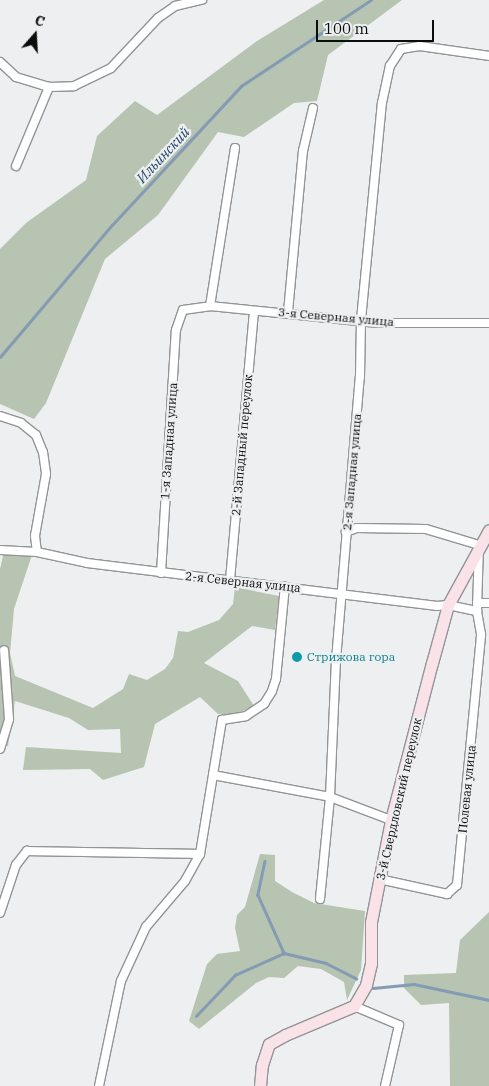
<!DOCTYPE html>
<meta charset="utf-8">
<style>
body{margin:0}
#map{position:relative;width:489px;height:1086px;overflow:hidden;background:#edeff0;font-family:"IBM Plex Serif",serif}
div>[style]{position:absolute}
.green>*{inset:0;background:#b7c4b1}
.stream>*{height:2.5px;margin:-1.25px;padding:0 1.25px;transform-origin:1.25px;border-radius:1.25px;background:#849bb4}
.roads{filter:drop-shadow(1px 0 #929495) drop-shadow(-1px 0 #929495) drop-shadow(0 1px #929495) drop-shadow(0 -1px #929495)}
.minor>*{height:8px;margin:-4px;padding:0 4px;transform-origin:4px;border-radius:4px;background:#fff}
.secondary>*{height:11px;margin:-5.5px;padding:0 5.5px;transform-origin:5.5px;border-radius:5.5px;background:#fae2e9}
.dots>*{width:14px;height:14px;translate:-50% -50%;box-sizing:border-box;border:2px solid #edeff0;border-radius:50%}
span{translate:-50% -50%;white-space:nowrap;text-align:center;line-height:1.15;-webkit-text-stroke:4.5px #edeff0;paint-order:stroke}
.street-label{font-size:12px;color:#0b0c0c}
.culture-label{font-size:12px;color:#0d838f}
.left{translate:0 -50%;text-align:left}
.water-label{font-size:14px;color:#22466a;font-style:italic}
.north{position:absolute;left:10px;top:10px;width:50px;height:50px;-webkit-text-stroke:4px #edeff0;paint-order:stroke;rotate:19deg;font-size:14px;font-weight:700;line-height:20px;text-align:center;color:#0b0c0c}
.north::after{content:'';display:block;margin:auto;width:18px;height:22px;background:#0b0c0c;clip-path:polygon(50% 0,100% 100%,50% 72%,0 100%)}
.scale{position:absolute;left:316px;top:20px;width:118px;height:22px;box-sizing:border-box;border:2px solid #0b0c0c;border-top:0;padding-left:6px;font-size:15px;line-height:18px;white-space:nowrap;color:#0b0c0c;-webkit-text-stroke:4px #edeff0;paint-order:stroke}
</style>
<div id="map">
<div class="green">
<i style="clip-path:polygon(324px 0,402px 0,328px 55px,317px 101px,294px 103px,244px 137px,218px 132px,158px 215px,105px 259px,46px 403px,34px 419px,0 404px,0 249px,26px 223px,86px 180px,97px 136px,135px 101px,157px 115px,257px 41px)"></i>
<i style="clip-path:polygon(4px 552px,32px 555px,14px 609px,10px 653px,15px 676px,93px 708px,123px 689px,129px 674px,147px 680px,165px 669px,173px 658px,178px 631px,188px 632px,219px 620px,233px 604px,235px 587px,279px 596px,275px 630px,252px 626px,204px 663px,238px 681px,254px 706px,236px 714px,218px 714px,200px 697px,155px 724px,144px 767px,103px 780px,90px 769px,23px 770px,26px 747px,121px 753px,120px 729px,88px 730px,69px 718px,15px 701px,8px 746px,0 744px,0 569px)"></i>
<i style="clip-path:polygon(260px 854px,275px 855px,275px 881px,292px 892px,314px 903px,365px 911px,361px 970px,347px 1000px,344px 982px,321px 969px,298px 966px,284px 978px,269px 977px,256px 983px,199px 1029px,189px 1021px,207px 964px,217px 954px,240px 951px,235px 928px,237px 915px,245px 907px)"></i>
<i style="clip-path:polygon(489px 912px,489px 1086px,450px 1086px,449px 1003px,421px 1005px,404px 988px,404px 975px,456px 973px,460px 940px)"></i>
</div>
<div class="stream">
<i style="left:0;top:357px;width:173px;rotate:-49.7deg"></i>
<i style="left:112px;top:225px;width:190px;rotate:-47.1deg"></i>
<i style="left:241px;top:86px;width:156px;rotate:-33.5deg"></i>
<i style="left:265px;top:861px;width:35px;rotate:102deg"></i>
<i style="left:258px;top:895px;width:64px;rotate:65.9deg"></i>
<i style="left:373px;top:988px;width:41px;rotate:-5.6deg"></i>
<i style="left:414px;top:984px;width:77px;rotate:12deg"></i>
<i style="left:196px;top:1016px;width:57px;rotate:-46.4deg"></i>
<i style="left:235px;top:975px;width:54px;rotate:-24.2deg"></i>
<i style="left:284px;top:953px;width:43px;rotate:13.4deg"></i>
<i style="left:326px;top:963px;width:34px;rotate:27deg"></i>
</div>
<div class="roads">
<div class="minor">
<i style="left:0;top:62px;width:22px;rotate:43deg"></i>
<i style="left:16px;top:77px;width:34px;rotate:17deg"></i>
<i style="left:49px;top:87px;width:25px;rotate:-2deg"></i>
<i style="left:74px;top:86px;width:41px;rotate:-25.9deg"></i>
<i style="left:111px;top:68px;width:69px;rotate:-46.8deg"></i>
<i style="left:158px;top:18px;width:21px;rotate:-35deg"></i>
<i style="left:175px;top:6px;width:28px;rotate:-13deg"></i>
<i style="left:16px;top:166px;width:86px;rotate:-67.3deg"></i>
<i style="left:210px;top:306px;width:160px;rotate:-81deg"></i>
<i style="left:288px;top:312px;width:162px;rotate:-84.7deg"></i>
<i style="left:303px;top:151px;width:44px;rotate:-76.9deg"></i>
<i style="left:0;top:416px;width:22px;rotate:18deg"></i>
<i style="left:21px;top:423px;width:19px;rotate:39deg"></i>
<i style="left:36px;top:435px;width:18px;rotate:68deg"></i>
<i style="left:43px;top:452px;width:22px;rotate:82deg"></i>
<i style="left:46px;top:474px;width:63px;rotate:100.1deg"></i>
<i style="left:35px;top:536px;width:16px;rotate:83deg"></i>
<i style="left:0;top:550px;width:37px;rotate:3deg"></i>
<i style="left:37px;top:552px;width:51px;rotate:12.4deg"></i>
<i style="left:87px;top:563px;width:353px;rotate:7deg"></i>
<i style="left:437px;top:606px;width:11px;rotate:-5deg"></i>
<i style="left:448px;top:605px;width:30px;rotate:12deg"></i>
<i style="left:477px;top:611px;width:66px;rotate:-88.3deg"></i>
<i style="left:479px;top:545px;width:55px;rotate:-163.2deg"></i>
<i style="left:426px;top:529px;width:69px;rotate:-179.2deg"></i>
<i style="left:357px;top:528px;width:12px;rotate:160deg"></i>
<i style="left:161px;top:573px;width:243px;rotate:-86.5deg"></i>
<i style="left:176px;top:330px;width:21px;rotate:-71deg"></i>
<i style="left:183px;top:310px;width:27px;rotate:-8deg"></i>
<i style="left:210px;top:306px;width:168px;rotate:5.8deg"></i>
<i style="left:377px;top:323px;width:112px"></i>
<i style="left:230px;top:580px;width:270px;rotate:-84.9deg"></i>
<i style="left:477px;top:603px;width:12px"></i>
<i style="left:0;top:749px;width:31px;rotate:-73deg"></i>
<i style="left:9px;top:719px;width:69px;rotate:-94.1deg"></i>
<i style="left:213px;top:775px;width:119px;rotate:10.6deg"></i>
<i style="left:330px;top:797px;width:65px;rotate:20.7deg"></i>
<i style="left:379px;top:879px;width:70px;rotate:12.4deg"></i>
<i style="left:447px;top:894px;width:13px;rotate:-42deg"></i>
<i style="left:457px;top:885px;width:252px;rotate:-84.5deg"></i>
<i style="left:481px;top:634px;width:23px;rotate:-100deg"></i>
<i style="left:320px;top:899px;width:102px;rotate:-84.4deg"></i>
<i style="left:330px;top:797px;width:137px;rotate:-87.5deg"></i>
<i style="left:336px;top:660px;width:284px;rotate:-85.2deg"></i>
<i style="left:360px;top:377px;width:57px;rotate:-89deg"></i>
<i style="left:361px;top:320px;width:218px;rotate:-84.5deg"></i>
<i style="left:382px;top:103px;width:38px;rotate:-78deg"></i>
<i style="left:390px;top:66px;width:20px;rotate:-57deg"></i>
<i style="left:401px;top:49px;width:19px;rotate:-9deg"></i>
<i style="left:420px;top:46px;width:70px;rotate:8.2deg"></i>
<i style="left:0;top:913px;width:51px;rotate:-71.6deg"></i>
<i style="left:16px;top:865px;width:18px;rotate:-52deg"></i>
<i style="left:27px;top:851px;width:173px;rotate:1deg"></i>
<i style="left:354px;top:1006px;width:49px;rotate:22.9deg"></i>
<i style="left:399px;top:1025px;width:63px;rotate:102.9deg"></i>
<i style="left:99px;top:1086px;width:107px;rotate:-78.2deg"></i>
<i style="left:121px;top:981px;width:60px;rotate:-65.2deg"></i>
<i style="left:146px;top:927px;width:60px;rotate:-49.7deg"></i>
<i style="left:185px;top:881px;width:31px;rotate:-61deg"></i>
<i style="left:200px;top:854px;width:136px;rotate:-80.7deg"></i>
<i style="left:222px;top:720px;width:24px;rotate:-9deg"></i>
<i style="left:246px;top:716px;width:22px;rotate:-34deg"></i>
<i style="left:264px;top:704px;width:15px;rotate:-58deg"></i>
<i style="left:272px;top:691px;width:13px;rotate:-72deg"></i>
<i style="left:276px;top:679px;width:93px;rotate:-84.5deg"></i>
</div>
<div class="secondary">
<i style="left:260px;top:1086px;width:21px;rotate:-85deg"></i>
<i style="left:262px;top:1065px;width:22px;rotate:-72deg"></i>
<i style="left:269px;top:1044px;width:18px;rotate:-29deg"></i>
<i style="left:285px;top:1035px;width:75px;rotate:-22.8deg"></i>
<i style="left:354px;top:1006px;width:24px;rotate:-60deg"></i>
<i style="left:366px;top:985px;width:23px;rotate:-77deg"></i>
<i style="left:371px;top:963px;width:41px;rotate:-90deg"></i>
<i style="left:371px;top:922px;width:104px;rotate:-78.9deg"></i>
<i style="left:391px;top:820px;width:162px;rotate:-75.4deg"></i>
<i style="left:432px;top:663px;width:60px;rotate:-74.6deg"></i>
<i style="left:448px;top:605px;width:85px;rotate:-61.3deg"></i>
</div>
</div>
<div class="dots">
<i style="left:297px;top:657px;background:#0f9aa8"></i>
</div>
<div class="street-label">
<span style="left:336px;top:317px;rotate:5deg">3-я Северная улица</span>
<span style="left:169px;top:441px;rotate:-86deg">1-я Западная улица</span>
<span style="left:242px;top:445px;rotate:-85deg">2-й Западный переулок</span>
<span style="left:352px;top:472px;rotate:-85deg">2-я Западная улица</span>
<span style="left:243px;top:582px;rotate:6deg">2-я Северная улица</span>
<span style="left:467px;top:789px;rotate:-84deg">Полевая улица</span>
<span style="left:399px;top:799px;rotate:-77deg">3-й Свердловский переулок</span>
</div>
<div class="culture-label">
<span class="left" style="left:307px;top:657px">Стрижова гора</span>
</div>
<div class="water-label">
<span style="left:163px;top:155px;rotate:-47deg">Ильинский</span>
</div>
<div class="north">С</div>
<div class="scale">100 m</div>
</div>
